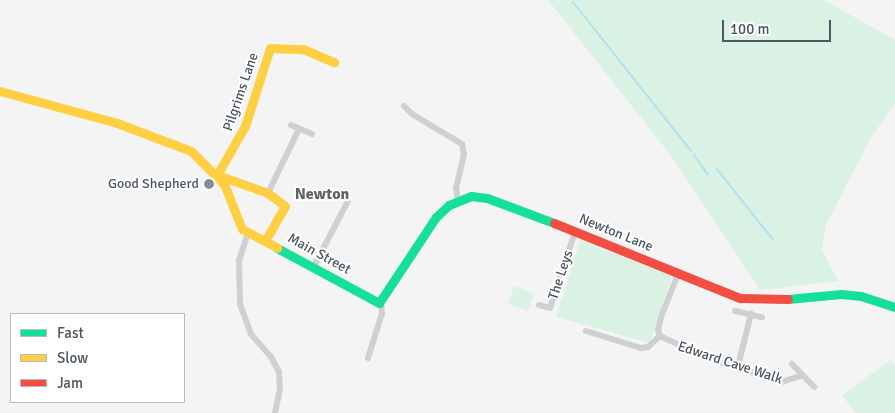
<!DOCTYPE html>
<style>
body{margin:0}
#map{position:relative;width:895px;height:413px;overflow:hidden;background:#f4f4f4;font-family:Signika,sans-serif}
div>[style]{position:absolute}
.green>*{inset:0;background:#d9f2e3}
.stream>*{height:2px;margin:-1px;padding:0 1px;transform-origin:1px;border-radius:1px;background:#aee2f0}
.street>*{height:6px;margin:-3px;padding:0 3px;transform-origin:3px;border-radius:3px;background:#ced0d2}
.fast>*{height:9px;margin:-4.5px;padding:0 4.5px;transform-origin:4.5px;border-radius:4.5px;background:#16e098}
.slow>*{height:9px;margin:-4.5px;padding:0 4.5px;transform-origin:4.5px;border-radius:4.5px;background:#ffcf43}
.jam>*{height:9px;margin:-4.5px;padding:0 4.5px;transform-origin:4.5px;border-radius:4.5px;background:#f24e42}
.dots>*{width:14px;height:14px;translate:-50% -50%;box-sizing:border-box;border:2px solid #fff;border-radius:50%}
span{translate:-50% -50%;white-space:nowrap;text-align:center;line-height:1.15;-webkit-text-stroke:4px #fff;paint-order:stroke}
.street-label{font-size:14px;color:#4a5661}
.poi-label{font-size:14px;color:#4a5661}
.right{translate:-100% -50%;text-align:right}
.quarter-label{font-size:16px;color:#5f6368;font-weight:700}
.legend{position:absolute;left:10px;top:313px;width:175px;height:90px;box-sizing:border-box;background:#fff;border:1px solid #b7bbc0;margin:0;padding:6px 9px;list-style:none;font-size:15px;color:#4a5661}
.legend li{display:flex;align-items:center;gap:10px;height:25px}
.legend b{width:25px;border:1px solid #b7bbc0}
.scale{position:absolute;left:722px;top:20px;width:109px;height:22px;box-sizing:border-box;border:2px solid #4a5661;border-top:0;padding-left:6px;font-size:15px;line-height:18px;white-space:nowrap;color:#4a5661;-webkit-text-stroke:4px #fff;paint-order:stroke}
</style>
<div id="map">
<div class="green">
<i style="clip-path:polygon(548px 0,824px 0,895px 40px,895px 103px,870px 139px,826px 225px,822px 250px,838px 281px,760px 290px,669px 153px)"></i>
<i style="clip-path:polygon(580px 241px,672px 276px,650px 343px,556px 317px)"></i>
<i style="clip-path:polygon(514px 286px,534px 294px,528px 311px,508px 304px)"></i>
<i style="clip-path:polygon(891px 360px,895px 365px,895px 413px,855px 413px,842px 395px)"></i>
</div>
<div class="stream">
<i style="left:573px;top:2px;width:190px;rotate:51.6deg"></i>
<i style="left:694px;top:155px;width:24px;rotate:55deg"></i>
<i style="left:717px;top:169px;width:90px;rotate:51.7deg"></i>
</div>
<div class="street">
<i style="left:404px;top:106px;width:11px;rotate:45deg"></i>
<i style="left:412px;top:114px;width:58px;rotate:31deg"></i>
<i style="left:462px;top:144px;width:10px;rotate:79deg"></i>
<i style="left:464px;top:154px;width:35px;rotate:103deg"></i>
<i style="left:456px;top:188px;width:12px;rotate:81deg"></i>
<i style="left:291px;top:125px;width:23px;rotate:23deg"></i>
<i style="left:268px;top:193px;width:71px;rotate:-64.2deg"></i>
<i style="left:248px;top:233px;width:28px;rotate:108deg"></i>
<i style="left:239px;top:260px;width:44px;rotate:88.7deg"></i>
<i style="left:240px;top:304px;width:32px;rotate:70deg"></i>
<i style="left:251px;top:334px;width:30px;rotate:49deg"></i>
<i style="left:271px;top:357px;width:17px;rotate:62deg"></i>
<i style="left:279px;top:372px;width:17px;rotate:87deg"></i>
<i style="left:280px;top:389px;width:25px;rotate:102deg"></i>
<i style="left:314px;top:266px;width:73px;rotate:-62.4deg"></i>
<i style="left:539px;top:305px;width:11px;rotate:15deg"></i>
<i style="left:550px;top:308px;width:80px;rotate:-71.8deg"></i>
<i style="left:735px;top:311px;width:28px;rotate:13deg"></i>
<i style="left:586px;top:331px;width:58px;rotate:17.2deg"></i>
<i style="left:641px;top:348px;width:7px;rotate:-8deg"></i>
<i style="left:648px;top:347px;width:16px;rotate:-43deg"></i>
<i style="left:660px;top:336px;width:55px;rotate:24.7deg"></i>
<i style="left:710px;top:359px;width:75px;rotate:17.9deg"></i>
<i style="left:781px;top:382px;width:21px;rotate:-17deg"></i>
<i style="left:660px;top:336px;width:6px;rotate:-108deg"></i>
<i style="left:658px;top:330px;width:13px;rotate:-77deg"></i>
<i style="left:661px;top:317px;width:46px;rotate:-68.4deg"></i>
<i style="left:368px;top:358px;width:47px;rotate:-72.7deg"></i>
<i style="left:382px;top:313px;width:11px;rotate:-95deg"></i>
<i style="left:792px;top:364px;width:32px;rotate:46deg"></i>
<i style="left:738px;top:366px;width:54px;rotate:-76deg"></i>
</div>
<div class="fast">
<i style="left:277px;top:248px;width:116px;rotate:28.3deg"></i>
<i style="left:379px;top:303px;width:103px;rotate:-56.5deg"></i>
<i style="left:436px;top:217px;width:18px;rotate:-43deg"></i>
<i style="left:449px;top:205px;width:24px;rotate:-22deg"></i>
<i style="left:471px;top:196px;width:16px;rotate:7deg"></i>
<i style="left:487px;top:198px;width:72px;rotate:20.5deg"></i>
<i style="left:788px;top:299px;width:53px;rotate:-5.4deg"></i>
<i style="left:841px;top:294px;width:20px;rotate:6deg"></i>
<i style="left:861px;top:296px;width:36px;rotate:18deg"></i>
</div>
<div class="slow">
<i style="left:0;top:91px;width:121px;rotate:15.3deg"></i>
<i style="left:117px;top:123px;width:79px;rotate:20.7deg"></i>
<i style="left:191px;top:151px;width:47px;rotate:45deg"></i>
<i style="left:224px;top:184px;width:48px;rotate:68.2deg"></i>
<i style="left:242px;top:229px;width:40px;rotate:28deg"></i>
<i style="left:265px;top:241px;width:40px;rotate:-60.3deg"></i>
<i style="left:285px;top:206px;width:21px;rotate:-143deg"></i>
<i style="left:268px;top:193px;width:54px;rotate:-160.6deg"></i>
<i style="left:217px;top:175px;width:56px;rotate:-60.3deg"></i>
<i style="left:245px;top:126px;width:82px;rotate:-72.2deg"></i>
<i style="left:270px;top:48px;width:33px;rotate:2deg"></i>
<i style="left:303px;top:49px;width:34px;rotate:23deg"></i>
</div>
<div class="jam">
<i style="left:554px;top:223px;width:201px;rotate:22deg"></i>
<i style="left:740px;top:298px;width:48px;rotate:1.2deg"></i>
</div>
<div class="dots">
<i style="left:209px;top:184px;background:#868d94"></i>
</div>
<div class="street-label">
<span style="left:241px;top:92px;rotate:-71deg">Pilgrims Lane</span>
<span style="left:616px;top:233px;rotate:22deg">Newton Lane</span>
<span style="left:319px;top:254px;rotate:29deg">Main Street</span>
<span style="left:561px;top:275px;rotate:-72deg">The Leys</span>
<span style="left:730px;top:363px;rotate:18deg">Edward Cave Walk</span>
</div>
<div class="poi-label">
<span class="right" style="left:199px;top:184px">Good Shepherd</span>
</div>
<div class="quarter-label">
<span style="left:322px;top:194px">Newton</span>
</div>
<ul class="legend">
<li><b style="height:6px;background:#16e098"></b>Fast</li>
<li><b style="height:6px;background:#ffcf43"></b>Slow</li>
<li><b style="height:6px;background:#f24e42"></b>Jam</li>
</ul>
<div class="scale">100 m</div>
</div>
